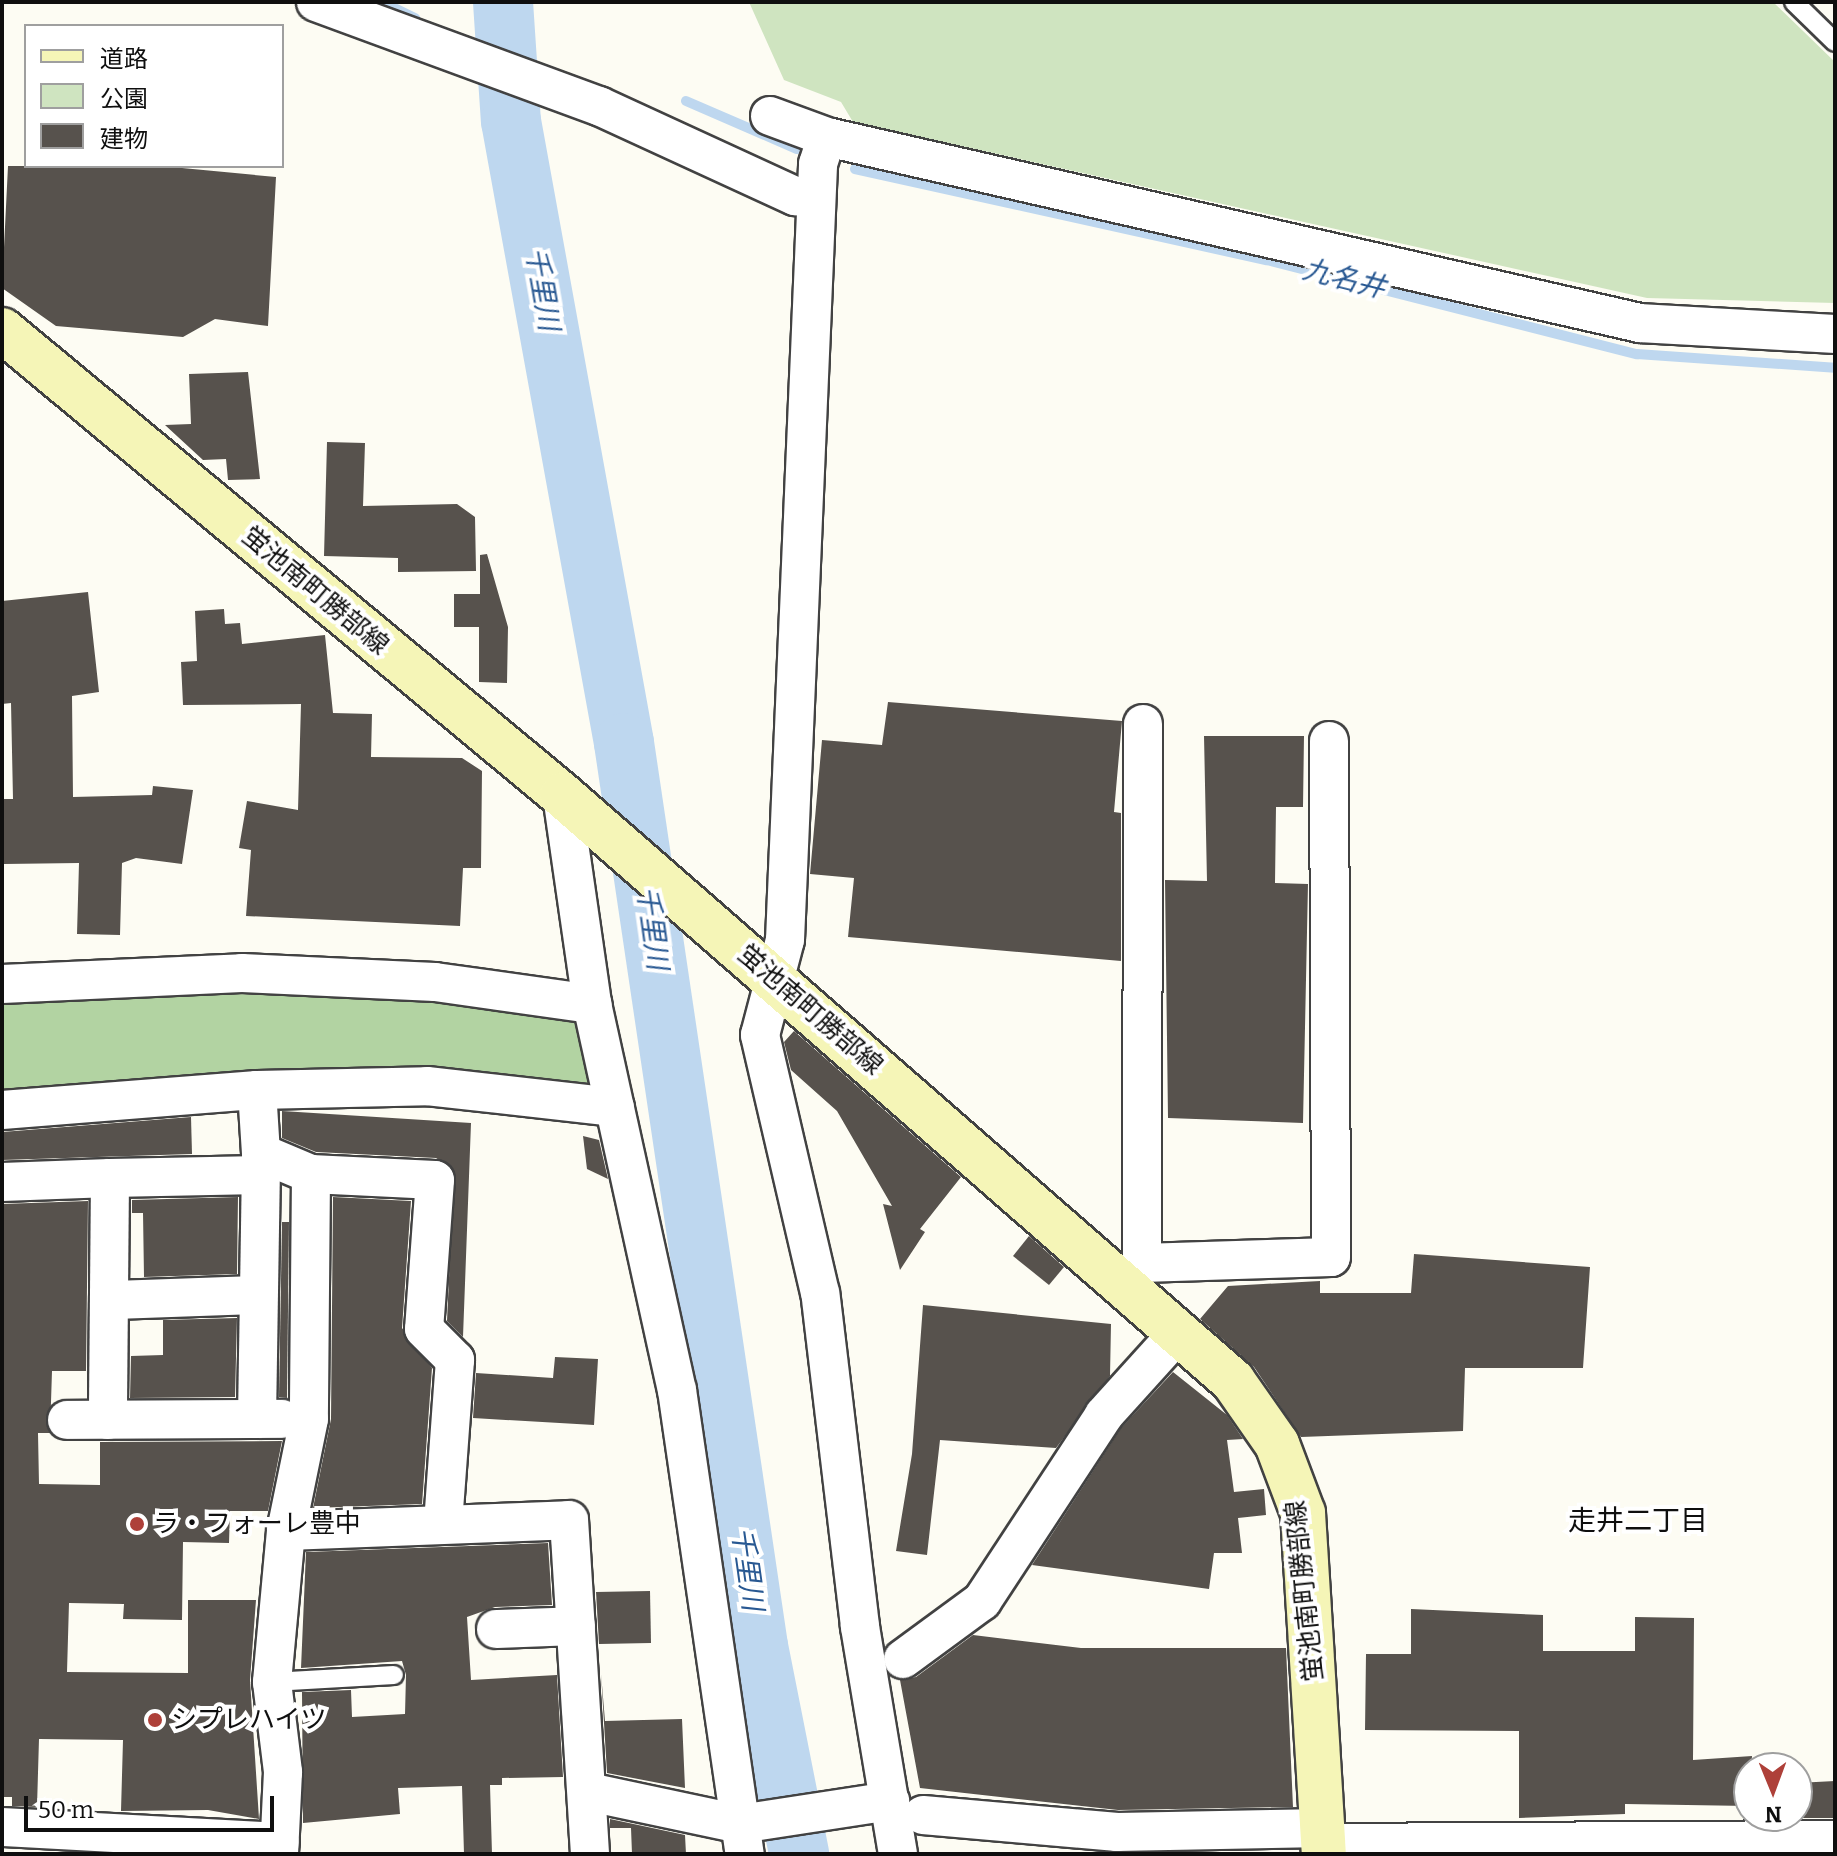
<!DOCTYPE html>
<meta charset="utf-8">
<style>
body{margin:0}
#map{position:relative;width:1837px;height:1856px;overflow:hidden;background:#fdfcf3;font-family:Bitter,"Noto Sans JP",serif}
div>[style]{position:absolute}
.green>*{inset:0;background:#cfe4c0}
.forest>*{inset:0;background:#b2d3a2}
.stream>*{height:10px;margin:-5px;padding:0 5px;transform-origin:5px;border-radius:5px;background:#bed7ef}
.river>*{height:60px;margin:-30px;padding:0 30px;transform-origin:30px;border-radius:30px;background:#bed7ef}
.building>*{inset:0;background:#57524d}
.roads{filter:drop-shadow(2px 0 #424242) drop-shadow(-2px 0 #424242) drop-shadow(0 2px #424242) drop-shadow(0 -2px #424242)}
.lane>*{height:18px;margin:-9px;padding:0 9px;transform-origin:9px;border-radius:9px;background:#fff}
.street>*{height:38px;margin:-19px;padding:0 19px;transform-origin:19px;border-radius:19px;background:#fff}
.secondary>*{height:44px;margin:-22px;padding:0 22px;transform-origin:22px;border-radius:22px;background:#f5f5b7}
.dots>*{width:22px;height:22px;translate:-50% -50%;box-sizing:border-box;border:4px solid #fff;border-radius:50%}
span{translate:-50% -50%;white-space:nowrap;text-align:center;line-height:1.15;-webkit-text-stroke:8px #fff;paint-order:stroke}
.street-label{font-size:26px;color:#0f0f0f}
.poi-label{font-size:26px;color:#0f0f0f}
.left{translate:0 -50%;text-align:left}
.water-label{font-size:28px;color:#285892;font-style:italic}
.neighbourhood-label{font-size:28px;color:#0f0f0f}
.frame{position:absolute;inset:0;border:4px solid #0f0f0f;pointer-events:none}
.legend{position:absolute;left:24px;top:24px;width:260px;height:144px;box-sizing:border-box;background:#fff;border:2px solid #9f9f9f;margin:0;padding:10px 14px;list-style:none;font-size:24px;color:#0f0f0f}
.legend li{display:flex;align-items:center;gap:16px;height:40px}
.legend b{width:40px;border:2px solid #9f9f9f}
.north{position:absolute;left:1733px;top:1752px;width:80px;height:80px;box-sizing:border-box;background:#fff;border:2px solid #9f9f9f;border-radius:50%;rotate:179deg;font-size:22px;font-weight:700;line-height:32px;text-align:center;color:#0f0f0f}
.north::after{content:'';display:block;margin:auto;width:28px;height:36px;background:#ae4039;clip-path:polygon(50% 0,100% 100%,50% 72%,0 100%)}
.scale{position:absolute;left:24px;top:1796px;width:250px;height:36px;box-sizing:border-box;border:4px solid #0f0f0f;border-top:0;padding-left:10px;font-size:24px;line-height:28px;white-space:nowrap;color:#0f0f0f;-webkit-text-stroke:6px #fff;paint-order:stroke}
</style>
<div id="map">
<div class="green">
<i style="clip-path:polygon(749px 2px,1773px 2px,1835px 62px,1835px 303px,1647px 298px,853px 122px,841px 102px,784px 80px)"></i>
</div>
<div class="forest">
<i style="clip-path:polygon(192px 993px,433px 999px,586px 1013px,605px 1097px,2px 1100px,2px 998px)"></i>
</div>
<div class="stream">
<i style="left:382px;top:2px;width:37px;rotate:26deg"></i>
<i style="left:686px;top:101px;width:121px;rotate:23.4deg"></i>
<i style="left:855px;top:169px;width:422px;rotate:12.5deg"></i>
<i style="left:1267px;top:260px;width:382px;rotate:14.3deg"></i>
<i style="left:1637px;top:354px;width:198px;rotate:4deg"></i>
</div>
<div class="river">
<i style="left:503px;top:2px;width:119px;rotate:86.2deg"></i>
<i style="left:511px;top:121px;width:632px;rotate:79.7deg"></i>
<i style="left:624px;top:743px;width:913px;rotate:81.56deg"></i>
<i style="left:758px;top:1646px;width:212px;rotate:78.8deg"></i>
</div>
<div class="building">
<i style="clip-path:polygon(8px 166px,161px 166px,276px 177px,268px 326px,215px 319px,183px 337px,56px 326px,2px 288px)"></i>
<i style="clip-path:polygon(248px 372px,260px 479px,228px 480px,226px 459px,203px 460px,165px 425px,191px 424px,189px 374px)"></i>
<i style="clip-path:polygon(327px 442px,365px 443px,363px 506px,457px 504px,475px 517px,476px 571px,398px 572px,398px 558px,324px 556px)"></i>
<i style="clip-path:polygon(487px 554px,508px 627px,507px 683px,479px 682px,479px 627px,454px 627px,454px 594px,480px 594px,480px 555px)"></i>
<i style="clip-path:polygon(88px 592px,99px 692px,72px 696px,73px 797px,152px 795px,153px 786px,193px 790px,182px 864px,136px 858px,122px 863px,120px 935px,77px 934px,79px 863px,4px 864px,3px 799px,13px 799px,11px 703px,2px 704px,2px 601px)"></i>
<i style="clip-path:polygon(224px 609px,225px 624px,240px 623px,242px 644px,325px 635px,333px 713px,372px 714px,371px 757px,462px 758px,482px 771px,481px 868px,463px 868px,460px 926px,246px 916px,251px 850px,239px 848px,247px 801px,298px 810px,301px 704px,183px 705px,181px 662px,197px 661px,195px 611px)"></i>
<i style="clip-path:polygon(888px 702px,1122px 721px,1114px 812px,1121px 813px,1121px 961px,848px 937px,854px 878px,810px 874px,822px 740px,882px 745px)"></i>
<i style="clip-path:polygon(1204px 736px,1304px 736px,1303px 807px,1276px 807px,1275px 883px,1308px 884px,1303px 1123px,1168px 1118px,1165px 880px,1207px 881px)"></i>
<i style="clip-path:polygon(794px 1031px,961px 1177px,920px 1229px,925px 1232px,900px 1270px,883px 1204px,892px 1206px,837px 1111px,791px 1070px,784px 1042px)"></i>
<i style="clip-path:polygon(282px 1111px,471px 1123px,463px 1337px,447px 1321px,454px 1170px,436px 1158px,316px 1152px,282px 1138px)"></i>
<i style="clip-path:polygon(191px 1117px,192px 1154px,2px 1160px,2px 1132px)"></i>
<i style="clip-path:polygon(583px 1136px,599px 1140px,608px 1179px,587px 1169px)"></i>
<i style="clip-path:polygon(238px 1197px,237px 1274px,144px 1277px,143px 1213px,132px 1213px,132px 1200px)"></i>
<i style="clip-path:polygon(333px 1197px,411px 1201px,402px 1328px,432px 1368px,422px 1504px,313px 1508px,331px 1419px)"></i>
<i style="clip-path:polygon(88px 1201px,86px 1371px,52px 1371px,50px 1433px,38px 1433px,39px 1484px,100px 1485px,100px 1442px,282px 1441px,268px 1511px,230px 1511px,229px 1543px,183px 1542px,182px 1620px,123px 1619px,124px 1604px,69px 1603px,67px 1672px,188px 1673px,188px 1600px,256px 1600px,250px 1680px,259px 1819px,208px 1810px,121px 1811px,123px 1740px,39px 1739px,37px 1807px,12px 1806px,12px 1797px,2px 1797px,2px 1204px)"></i>
<i style="clip-path:polygon(282px 1222px,289px 1222px,287px 1398px,279px 1397px)"></i>
<i style="clip-path:polygon(1029px 1236px,1064px 1267px,1049px 1285px,1013px 1256px)"></i>
<i style="clip-path:polygon(1414px 1254px,1590px 1267px,1583px 1368px,1465px 1368px,1463px 1431px,1301px 1437px,1254px 1367px,1200px 1319px,1228px 1286px,1320px 1281px,1320px 1293px,1411px 1293px)"></i>
<i style="clip-path:polygon(923px 1305px,1111px 1324px,1110px 1376px,1056px 1448px,940px 1440px,927px 1555px,896px 1551px,912px 1454px)"></i>
<i style="clip-path:polygon(237px 1318px,235px 1397px,130px 1398px,131px 1356px,163px 1355px,163px 1320px)"></i>
<i style="clip-path:polygon(555px 1357px,598px 1359px,594px 1425px,473px 1418px,476px 1373px,553px 1378px)"></i>
<i style="clip-path:polygon(1173px 1372px,1227px 1415px,1243px 1439px,1227px 1440px,1234px 1492px,1264px 1489px,1266px 1515px,1238px 1518px,1242px 1553px,1214px 1553px,1209px 1589px,1032px 1565px,1121px 1428px)"></i>
<i style="clip-path:polygon(548px 1543px,552px 1605px,495px 1607px,467px 1617px,471px 1680px,557px 1675px,563px 1777px,502px 1778px,502px 1785px,490px 1785px,492px 1854px,464px 1854px,462px 1786px,398px 1788px,400px 1814px,303px 1823px,302px 1692px,351px 1690px,352px 1717px,405px 1714px,406px 1675px,402px 1661px,301px 1668px,306px 1552px)"></i>
<i style="clip-path:polygon(650px 1591px,651px 1643px,599px 1644px,596px 1592px)"></i>
<i style="clip-path:polygon(1411px 1609px,1543px 1615px,1543px 1651px,1635px 1651px,1635px 1617px,1694px 1618px,1693px 1760px,1752px 1756px,1749px 1806px,1625px 1804px,1625px 1814px,1519px 1818px,1519px 1731px,1365px 1730px,1366px 1654px,1411px 1654px)"></i>
<i style="clip-path:polygon(973px 1635px,1081px 1648px,1286px 1648px,1293px 1807px,1118px 1810px,920px 1788px,900px 1680px,916px 1677px)"></i>
<i style="clip-path:polygon(601px 1673px,605px 1721px,682px 1719px,685px 1788px,607px 1773px)"></i>
<i style="clip-path:polygon(1835px 1781px,1835px 1818px,1780px 1818px,1797px 1816px,1797px 1783px)"></i>
<i style="clip-path:polygon(610px 1819px,685px 1835px,686px 1854px,632px 1854px,631px 1828px,610px 1828px)"></i>
</div>
<div class="roads">
<div class="lane">
<i style="left:1794px;top:2px;width:57px;rotate:44.3deg"></i>
<i style="left:272px;top:1682px;width:122px;rotate:-3.3deg"></i>
</div>
<div class="street">
<i style="left:316px;top:2px;width:302px;rotate:20.2deg"></i>
<i style="left:599px;top:106px;width:216px;rotate:24.7deg"></i>
<i style="left:795px;top:196px;width:21px;rotate:5deg"></i>
<i style="left:770px;top:116px;width:61px;rotate:20.2deg"></i>
<i style="left:562px;top:795px;width:211px;rotate:81.8deg"></i>
<i style="left:592px;top:1004px;width:395px;rotate:77.6deg"></i>
<i style="left:677px;top:1390px;width:469px;rotate:81.7deg"></i>
<i style="left:2px;top:984px;width:240px;rotate:-2.6deg"></i>
<i style="left:242px;top:973px;width:193px;rotate:2.7deg"></i>
<i style="left:435px;top:982px;width:159px;rotate:8deg"></i>
<i style="left:257px;top:1090px;width:63px;rotate:86.4deg"></i>
<i style="left:261px;top:1153px;width:54px;rotate:22.8deg"></i>
<i style="left:311px;top:1174px;width:245px;rotate:90.5deg"></i>
<i style="left:309px;top:1419px;width:114px;rotate:101.6deg"></i>
<i style="left:286px;top:1531px;width:152px;rotate:95.3deg"></i>
<i style="left:272px;top:1682px;width:91px;rotate:83deg"></i>
<i style="left:283px;top:1772px;width:82px;rotate:92.8deg"></i>
<i style="left:2px;top:1110px;width:256px;rotate:-4.5deg"></i>
<i style="left:257px;top:1090px;width:170px;rotate:-1.3deg"></i>
<i style="left:427px;top:1086px;width:189px;rotate:6.4deg"></i>
<i style="left:311px;top:1174px;width:124px;rotate:2.8deg"></i>
<i style="left:435px;top:1180px;width:149px;rotate:94.2deg"></i>
<i style="left:424px;top:1329px;width:44px;rotate:45deg"></i>
<i style="left:455px;top:1360px;width:164px;rotate:94.2deg"></i>
<i style="left:110px;top:1178px;width:151px;rotate:-1.1deg"></i>
<i style="left:2px;top:1182px;width:108px;rotate:-2.1deg"></i>
<i style="left:110px;top:1178px;width:242px;rotate:90.5deg"></i>
<i style="left:1142px;top:1263px;width:189px;rotate:-1.8deg"></i>
<i style="left:1331px;top:1257px;width:516px;rotate:-90.22deg"></i>
<i style="left:1124px;top:1281px;width:25px;rotate:-45deg"></i>
<i style="left:1142px;top:1263px;width:539px;rotate:-89.89deg"></i>
<i style="left:112px;top:1300px;width:146px;rotate:-2deg"></i>
<i style="left:257px;top:1419px;width:266px;rotate:-89.1deg"></i>
<i style="left:67px;top:1420px;width:215px;rotate:-0.3deg"></i>
<i style="left:286px;top:1531px;width:283px;rotate:-2.2deg"></i>
<i style="left:569px;top:1520px;width:335px;rotate:86.4deg"></i>
<i style="left:496px;top:1629px;width:80px;rotate:-2.1deg"></i>
<i style="left:903px;top:1659px;width:98px;rotate:-36.3deg"></i>
<i style="left:982px;top:1601px;width:222px;rotate:-56.7deg"></i>
<i style="left:1104px;top:1415px;width:113px;rotate:-47.9deg"></i>
<i style="left:589px;top:1792px;width:154px;rotate:12deg"></i>
<i style="left:740px;top:1824px;width:152px;rotate:-8.7deg"></i>
<i style="left:923px;top:1815px;width:195px;rotate:5deg"></i>
<i style="left:1117px;top:1832px;width:206px;rotate:-1.1deg"></i>
<i style="left:2px;top:1827px;width:278px;rotate:3.1deg"></i>
<i style="left:1324px;top:1843px;width:511px;rotate:-0.34deg"></i>
<i style="left:898px;top:1854px;width:231px;rotate:-99.5deg"></i>
<i style="left:860px;top:1626px;width:335px;rotate:-96.8deg"></i>
<i style="left:820px;top:1293px;width:265px;rotate:-103.1deg"></i>
<i style="left:760px;top:1035px;width:98px;rotate:-75.3deg"></i>
<i style="left:785px;top:940px;width:777px;rotate:-87.56deg"></i>
<i style="left:818px;top:164px;width:28px;rotate:-72deg"></i>
<i style="left:827px;top:137px;width:834px;rotate:12.89deg"></i>
<i style="left:1640px;top:323px;width:195px;rotate:3.2deg"></i>
</div>
<div class="secondary">
<i style="left:2px;top:330px;width:728px;rotate:39.7deg"></i>
<i style="left:562px;top:795px;width:891px;rotate:41.13deg"></i>
<i style="left:1233px;top:1381px;width:77px;rotate:55.1deg"></i>
<i style="left:1277px;top:1444px;width:74px;rotate:69.4deg"></i>
<i style="left:1303px;top:1513px;width:342px;rotate:86.5deg"></i>
</div>
</div>
<div class="dots">
<i style="left:137px;top:1524px;background:#ae4039"></i>
<i style="left:155px;top:1720px;background:#ae4039"></i>
</div>
<div class="street-label">
<span style="left:315px;top:591px;rotate:40deg">蛍池南町勝部線</span>
<span style="left:810px;top:1010px;rotate:41deg">蛍池南町勝部線</span>
<span style="left:1305px;top:1591px;rotate:-96deg">蛍池南町勝部線</span>
</div>
<div class="poi-label">
<span class="left" style="left:153px;top:1524px">ラ・フォーレ豊中</span>
<span class="left" style="left:171px;top:1720px">シプレハイツ</span>
</div>
<div class="water-label">
<span style="left:1344px;top:279px;rotate:14deg">九名井</span>
<span style="left:542px;top:289px;rotate:80deg">千里川</span>
<span style="left:652px;top:928px;rotate:82deg">千里川</span>
<span style="left:747px;top:1569px;rotate:82deg">千里川</span>
</div>
<div class="neighbourhood-label">
<span style="left:1638px;top:1521px">走井二丁目</span>
</div>
<div class="frame"></div>
<ul class="legend">
<li><b style="height:10px;background:#f5f5b7"></b>道路</li>
<li><b style="height:22px;background:#cfe4c0"></b>公園</li>
<li><b style="height:22px;background:#57524d"></b>建物</li>
</ul>
<div class="north">N</div>
<div class="scale">50 m</div>
</div>
